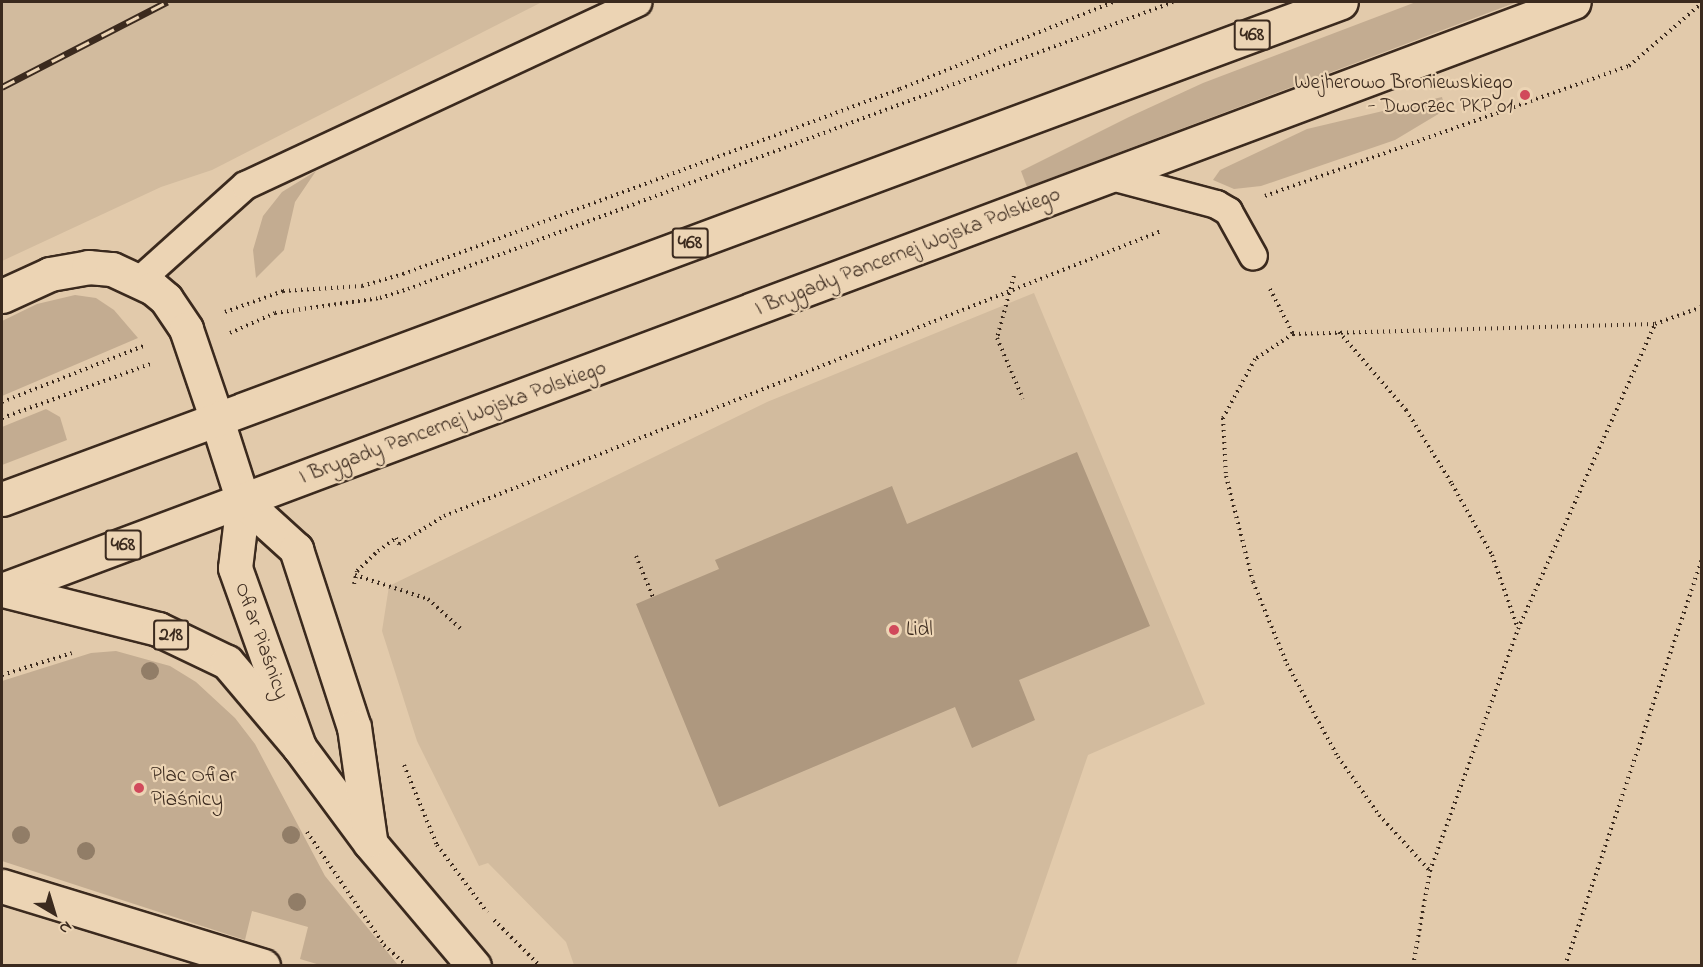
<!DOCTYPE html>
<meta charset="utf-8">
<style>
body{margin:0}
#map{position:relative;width:1703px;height:967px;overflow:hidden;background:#e2caab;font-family:"Indie Flower",sans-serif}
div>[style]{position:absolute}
.built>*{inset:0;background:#d2bb9e}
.green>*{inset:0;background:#c3ac91}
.building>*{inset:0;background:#ae987f}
.path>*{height:4px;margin-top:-2px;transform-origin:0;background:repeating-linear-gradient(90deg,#3b2a1e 0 1.5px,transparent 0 6px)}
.roads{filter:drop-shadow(2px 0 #3b2a1e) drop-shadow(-2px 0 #3b2a1e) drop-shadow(0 2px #3b2a1e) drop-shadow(0 -2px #3b2a1e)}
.lane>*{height:27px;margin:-13.5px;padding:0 13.5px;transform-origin:13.5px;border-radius:13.5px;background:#ecd4b4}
.street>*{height:33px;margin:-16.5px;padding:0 16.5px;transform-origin:16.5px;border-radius:16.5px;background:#ecd4b4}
.secondary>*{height:33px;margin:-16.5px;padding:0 16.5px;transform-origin:16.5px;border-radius:16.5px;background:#ecd4b4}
.primary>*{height:33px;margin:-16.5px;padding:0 16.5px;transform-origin:16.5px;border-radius:16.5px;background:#ecd4b4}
.rail>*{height:7px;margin-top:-3.5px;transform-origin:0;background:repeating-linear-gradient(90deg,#ecd4b4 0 14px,#3b2a1e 0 28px);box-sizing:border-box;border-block:2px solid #3b2a1e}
.trees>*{width:18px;height:18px;margin:-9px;border-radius:50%;background:#917d67}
.dots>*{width:16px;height:16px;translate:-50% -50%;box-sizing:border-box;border:3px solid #ecd4b4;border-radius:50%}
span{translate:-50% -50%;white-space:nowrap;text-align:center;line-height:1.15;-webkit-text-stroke:4.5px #ecd4b4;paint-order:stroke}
.shield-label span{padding:2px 4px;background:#ecd4b4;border:2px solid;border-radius:4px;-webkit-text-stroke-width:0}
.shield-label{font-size:20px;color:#3b2a1e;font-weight:700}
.poi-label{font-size:21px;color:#3b2a1e}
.right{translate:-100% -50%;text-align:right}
.left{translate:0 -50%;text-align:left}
.street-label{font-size:21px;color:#3b2a1e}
.frame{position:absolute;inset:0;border:3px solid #3b2a1e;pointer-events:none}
.north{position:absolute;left:24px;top:883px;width:60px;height:60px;-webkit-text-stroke:4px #ecd4b4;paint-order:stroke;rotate:142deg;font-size:16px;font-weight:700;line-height:24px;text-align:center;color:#3b2a1e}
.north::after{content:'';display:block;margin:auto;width:21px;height:27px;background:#3b2a1e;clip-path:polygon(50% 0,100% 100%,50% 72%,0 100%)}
</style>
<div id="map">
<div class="built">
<i style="clip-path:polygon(2px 2px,542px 2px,212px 170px,161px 187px,2px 261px)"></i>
<i style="clip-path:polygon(1034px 293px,1205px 704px,1088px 755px,1016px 965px,574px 965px,566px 942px,488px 863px,479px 866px,417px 741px,382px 631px,389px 586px,767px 402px)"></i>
</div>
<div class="green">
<i style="clip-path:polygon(1416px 2px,1517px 2px,1027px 187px,1021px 171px,1129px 117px,1203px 83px)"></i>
<i style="clip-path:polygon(1442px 97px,1445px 110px,1395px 140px,1261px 186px,1234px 189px,1213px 180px,1220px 170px,1307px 129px)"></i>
<i style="clip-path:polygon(316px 171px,295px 202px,284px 250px,256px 278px,253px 250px,263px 216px,282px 192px)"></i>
<i style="clip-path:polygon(75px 295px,96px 298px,114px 310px,138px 338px,2px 396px,2px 321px,37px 304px)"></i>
<i style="clip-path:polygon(46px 409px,60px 417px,67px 440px,2px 465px,2px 427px)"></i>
<i style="clip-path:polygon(116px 651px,170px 666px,196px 682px,235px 718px,255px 744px,325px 876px,398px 965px,320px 965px,300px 959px,308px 927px,252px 911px,245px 940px,2px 861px,2px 681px,91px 653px)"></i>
</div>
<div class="building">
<i style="clip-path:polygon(1077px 452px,1150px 626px,1019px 680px,1035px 720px,972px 748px,955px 707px,719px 807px,636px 604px,719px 569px,715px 560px,892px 486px,907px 524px)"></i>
</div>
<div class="path">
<i style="left:1265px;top:196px;width:387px;rotate:-19.7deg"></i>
<i style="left:1629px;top:66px;width:96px;rotate:-40.8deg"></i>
<i style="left:1014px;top:276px;width:64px;rotate:105.3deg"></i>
<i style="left:997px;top:338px;width:66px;rotate:66.9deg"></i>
<i style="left:1270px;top:289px;width:51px;rotate:62.9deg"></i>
<i style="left:1293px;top:334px;width:362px;rotate:-1.6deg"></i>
<i style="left:1655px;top:324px;width:50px;rotate:-19.9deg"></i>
<i style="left:225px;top:312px;width:62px;rotate:-19.9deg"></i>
<i style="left:283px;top:291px;width:79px;rotate:-3.6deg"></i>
<i style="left:362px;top:286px;width:43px;rotate:-16.3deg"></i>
<i style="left:403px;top:274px;width:530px;rotate:-20.42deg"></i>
<i style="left:900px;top:89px;width:230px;rotate:-22.2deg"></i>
<i style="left:1339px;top:332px;width:103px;rotate:49.3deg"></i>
<i style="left:1406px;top:410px;width:87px;rotate:58.1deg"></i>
<i style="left:1452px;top:484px;width:81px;rotate:60.6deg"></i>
<i style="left:1492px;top:555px;width:78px;rotate:70.6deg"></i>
<i style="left:230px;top:333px;width:49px;rotate:-24deg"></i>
<i style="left:275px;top:313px;width:106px;rotate:-8.1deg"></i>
<i style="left:380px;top:298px;width:29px;rotate:-18deg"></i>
<i style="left:408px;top:289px;width:817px;rotate:-20.56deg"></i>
<i style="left:1293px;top:334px;width:45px;rotate:146.7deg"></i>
<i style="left:1255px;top:359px;width:67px;rotate:118.5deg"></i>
<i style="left:1223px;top:418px;width:58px;rotate:87deg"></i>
<i style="left:1226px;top:476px;width:109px;rotate:75.7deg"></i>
<i style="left:1253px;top:582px;width:89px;rotate:67.5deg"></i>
<i style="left:1287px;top:664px;width:106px;rotate:61.3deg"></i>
<i style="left:1338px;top:757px;width:71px;rotate:54.7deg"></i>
<i style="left:1379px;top:815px;width:76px;rotate:47.7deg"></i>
<i style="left:2px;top:402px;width:155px;rotate:-21.6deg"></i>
<i style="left:2px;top:418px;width:161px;rotate:-20deg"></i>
<i style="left:636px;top:556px;width:44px;rotate:67.5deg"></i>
<i style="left:355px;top:575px;width:77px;rotate:18.2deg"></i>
<i style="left:428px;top:599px;width:45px;rotate:42.3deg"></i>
<i style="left:354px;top:584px;width:13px;rotate:-77deg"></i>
<i style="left:357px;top:571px;width:29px;rotate:-44deg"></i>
<i style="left:378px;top:551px;width:22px;rotate:-36deg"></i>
<i style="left:396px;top:538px;width:7px;rotate:63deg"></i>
<i style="left:399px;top:544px;width:53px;rotate:-31.9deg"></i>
<i style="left:444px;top:516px;width:772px;rotate:-21.68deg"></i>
<i style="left:2px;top:675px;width:73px;rotate:-17.4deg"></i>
<i style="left:404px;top:765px;width:87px;rotate:67.6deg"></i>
<i style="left:437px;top:845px;width:84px;rotate:53.3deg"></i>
<i style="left:307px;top:832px;width:137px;rotate:55.7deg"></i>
<i style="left:384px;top:945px;width:31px;rotate:42deg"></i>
<i style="left:494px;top:920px;width:65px;rotate:45deg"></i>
<i style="left:1413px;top:966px;width:97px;rotate:-79.9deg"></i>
<i style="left:1430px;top:871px;width:258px;rotate:-70deg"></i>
<i style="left:1518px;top:629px;width:334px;rotate:-65.8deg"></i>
<i style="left:1565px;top:966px;width:430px;rotate:-71.4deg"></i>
</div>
<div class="roads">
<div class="lane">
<i style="left:1111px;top:176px;width:109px;rotate:14.9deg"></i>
<i style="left:1216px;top:204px;width:14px;rotate:30deg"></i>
<i style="left:1228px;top:211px;width:51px;rotate:60.9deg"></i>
<i style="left:139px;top:280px;width:142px;rotate:-41.9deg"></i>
<i style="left:245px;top:185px;width:433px;rotate:-25deg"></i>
</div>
<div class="street">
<i style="left:2px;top:296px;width:53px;rotate:-24.6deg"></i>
<i style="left:50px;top:274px;width:39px;rotate:-10deg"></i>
<i style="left:88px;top:267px;width:24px;rotate:5deg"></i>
<i style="left:112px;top:269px;width:45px;rotate:24.9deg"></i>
<i style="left:153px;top:288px;width:17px;rotate:40deg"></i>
<i style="left:166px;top:299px;width:36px;rotate:56deg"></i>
<i style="left:186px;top:329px;width:93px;rotate:71.2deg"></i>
<i style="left:2px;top:886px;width:273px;rotate:17deg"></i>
</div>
<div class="secondary">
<i style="left:216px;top:417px;width:88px;rotate:72.2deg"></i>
<i style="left:243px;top:501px;width:67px;rotate:96.8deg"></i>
<i style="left:235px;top:568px;width:190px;rotate:70.3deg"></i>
<i style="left:299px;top:747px;width:119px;rotate:53.5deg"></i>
<i style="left:370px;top:843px;width:161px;rotate:49.8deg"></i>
<i style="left:243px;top:501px;width:72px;rotate:42.2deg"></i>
<i style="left:296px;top:549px;width:187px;rotate:72deg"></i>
<i style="left:354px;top:727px;width:114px;rotate:81.9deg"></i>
</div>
<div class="primary">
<i style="left:2px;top:499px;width:1428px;rotate:-20.36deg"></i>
<i style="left:2px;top:590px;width:1678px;rotate:-20.51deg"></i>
<i style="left:3px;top:590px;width:160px;rotate:14.1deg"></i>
<i style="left:158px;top:629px;width:76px;rotate:25.6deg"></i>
<i style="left:227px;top:662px;width:111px;rotate:49.7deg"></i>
</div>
</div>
<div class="rail">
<i style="left:2px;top:87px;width:186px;rotate:-27.3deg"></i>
</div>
<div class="trees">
<i style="left:150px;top:671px"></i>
<i style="left:21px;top:835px"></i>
<i style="left:291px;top:835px"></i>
<i style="left:86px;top:851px"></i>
<i style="left:297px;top:902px"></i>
</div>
<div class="dots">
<i style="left:1525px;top:95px;background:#d1495b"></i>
<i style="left:894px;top:630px;background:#d1495b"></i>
<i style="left:139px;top:788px;background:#d1495b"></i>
</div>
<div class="shield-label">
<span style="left:1252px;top:35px">468</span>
<span style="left:690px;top:243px">468</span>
<span style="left:123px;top:545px">468</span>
<span style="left:171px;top:635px">218</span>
</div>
<div class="poi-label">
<span class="right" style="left:1513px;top:95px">Wejherowo Broniewskiego<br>- Dworzec PKP 01</span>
<span class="left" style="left:906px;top:630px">Lidl</span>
<span class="left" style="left:151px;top:788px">Plac Ofiar<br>Piaśnicy</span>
</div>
<div class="street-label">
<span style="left:908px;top:252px;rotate:-21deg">I Brygady Pancernej Wojska Polskiego</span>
<span style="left:453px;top:423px;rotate:-20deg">I Brygady Pancernej Wojska Polskiego</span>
<span style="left:261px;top:641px;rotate:70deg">Ofiar Piaśnicy</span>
</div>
<div class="frame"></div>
<div class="north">N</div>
</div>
